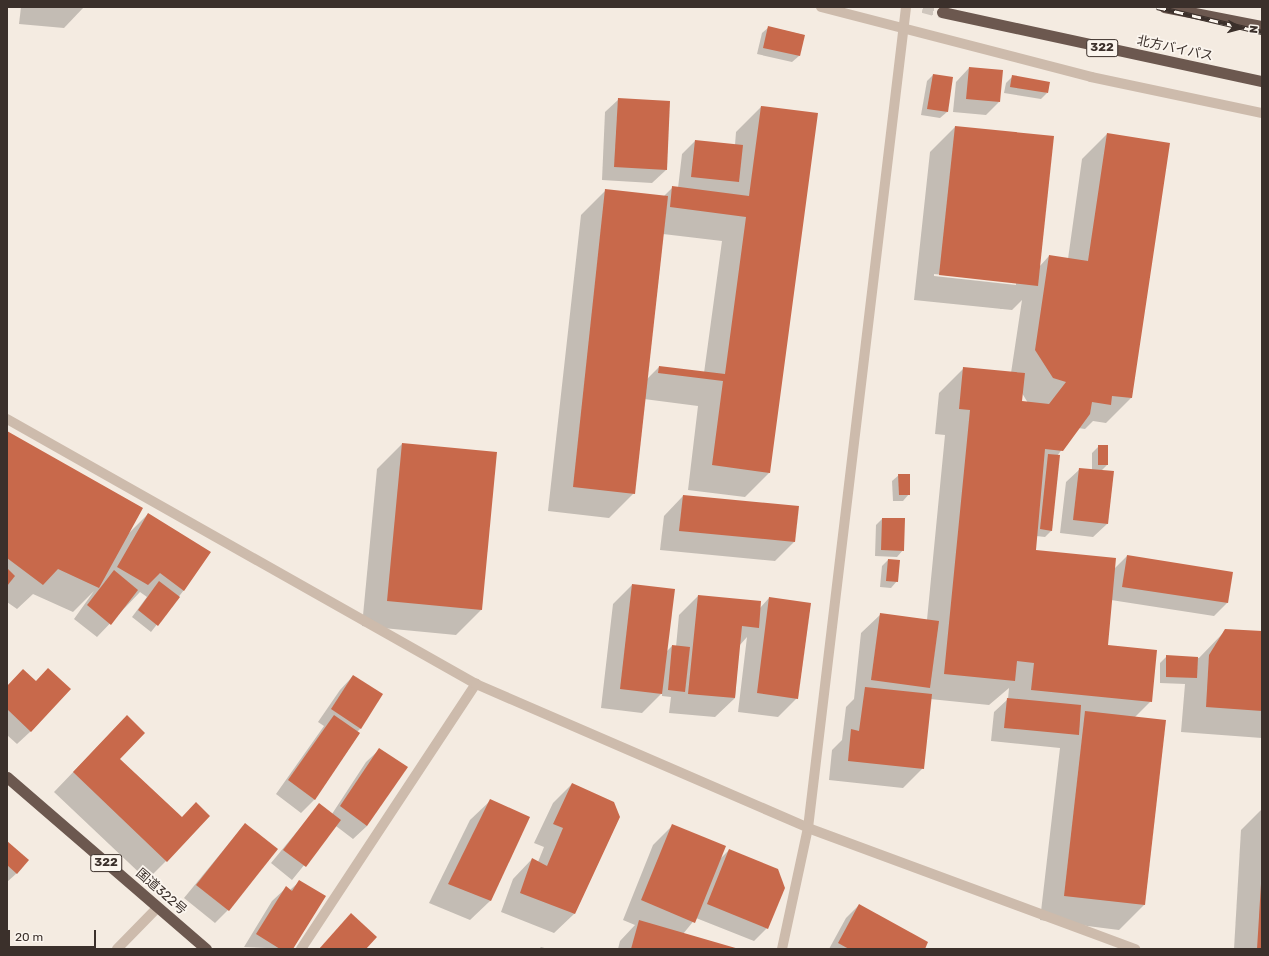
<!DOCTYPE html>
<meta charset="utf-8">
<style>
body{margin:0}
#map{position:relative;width:1269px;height:956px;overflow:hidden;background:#f4ebe1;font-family:Rubik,"Noto Sans JP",sans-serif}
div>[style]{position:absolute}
.shadow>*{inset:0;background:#0003}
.building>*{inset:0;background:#c8694b}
.trunk-tunnel>*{height:11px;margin-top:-5.5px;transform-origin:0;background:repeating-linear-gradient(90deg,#cfc6bd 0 11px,transparent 0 16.5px)}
.minor>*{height:10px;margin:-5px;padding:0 5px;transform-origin:5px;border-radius:5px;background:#cdbbac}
.tertiary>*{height:10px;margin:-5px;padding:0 5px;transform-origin:5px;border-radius:5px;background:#cdbbac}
.trunk>*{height:11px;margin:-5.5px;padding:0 5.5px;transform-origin:5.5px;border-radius:5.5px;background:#6c584f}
.rail>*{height:4.5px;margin-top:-2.25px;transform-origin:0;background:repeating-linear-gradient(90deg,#fbf5ee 0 9px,#3b302b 0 18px);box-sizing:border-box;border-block:1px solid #3b302b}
span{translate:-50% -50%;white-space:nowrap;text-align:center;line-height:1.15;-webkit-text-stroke:3.5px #fbf5ee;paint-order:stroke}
.shield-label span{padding:1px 3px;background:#fbf5ee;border:1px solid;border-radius:3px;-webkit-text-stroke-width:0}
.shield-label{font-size:12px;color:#3b302b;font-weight:700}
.street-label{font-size:13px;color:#3b302b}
.frame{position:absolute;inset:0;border:8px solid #3b302b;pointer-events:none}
.north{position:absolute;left:1221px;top:8px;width:40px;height:40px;-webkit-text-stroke:3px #fbf5ee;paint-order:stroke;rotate:96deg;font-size:11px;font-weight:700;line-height:16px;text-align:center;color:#3b302b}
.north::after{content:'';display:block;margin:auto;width:14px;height:18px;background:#3b302b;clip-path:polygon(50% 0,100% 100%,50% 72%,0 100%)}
.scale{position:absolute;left:8px;top:930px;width:88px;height:18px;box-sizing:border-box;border:2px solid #3b302b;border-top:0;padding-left:5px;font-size:12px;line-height:14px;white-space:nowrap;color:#3b302b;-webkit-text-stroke:3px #fbf5ee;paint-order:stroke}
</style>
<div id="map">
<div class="shadow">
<i style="clip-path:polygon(21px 7px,84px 7px,64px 28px,19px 24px)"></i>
<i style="clip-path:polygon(769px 27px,804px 35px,799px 56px,792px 62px,757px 54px,762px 33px)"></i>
<i style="clip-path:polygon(969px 68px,999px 102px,986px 115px,953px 112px,956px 82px)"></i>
<i style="clip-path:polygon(933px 75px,947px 112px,940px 118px,921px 115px,927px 81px)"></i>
<i style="clip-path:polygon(1012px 77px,1047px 93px,1041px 99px,1004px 93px,1006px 83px)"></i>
<i style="clip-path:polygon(619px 99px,666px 170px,652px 183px,602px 180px,605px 112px)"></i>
<i style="clip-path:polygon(evenodd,761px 107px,770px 472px,745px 497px,688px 490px,698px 406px,644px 399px,634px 493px,609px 518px,548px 511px,581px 215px,606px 190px,663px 197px,673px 187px,678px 188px,682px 154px,695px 141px,735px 145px,736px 132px,761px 107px,663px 234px,722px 241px,704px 373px,659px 367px,647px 379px,663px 234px)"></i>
<i style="clip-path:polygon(evenodd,955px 127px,1039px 267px,1049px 256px,1068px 259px,1082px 159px,1107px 134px,1169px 144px,1131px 398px,1106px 423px,1093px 421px,1085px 429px,1078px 428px,1057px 456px,1052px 530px,1045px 537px,1036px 536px,1035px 551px,1114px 569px,1127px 556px,1232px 573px,1227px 603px,1214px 616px,1111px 600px,1106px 646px,1151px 701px,1134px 718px,1144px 905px,1119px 930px,1040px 920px,1060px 748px,991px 741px,994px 712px,1008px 699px,1009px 688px,989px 705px,930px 699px,923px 768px,903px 788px,829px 780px,832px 750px,842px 740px,846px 707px,854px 699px,861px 633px,881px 614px,927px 620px,945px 435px,935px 434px,939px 393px,964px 368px,1011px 373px,1022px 300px,1012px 310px,914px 300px,930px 152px,955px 127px,934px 274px,1016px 282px,1016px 285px,934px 276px,934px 274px,955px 127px,1022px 393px,1028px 403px,1021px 402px,1022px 393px)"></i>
<i style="clip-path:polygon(7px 432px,142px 508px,128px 534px,148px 514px,184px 590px,151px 632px,132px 617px,147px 597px,140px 592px,97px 637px,74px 619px,94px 591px,73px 612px,33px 594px,17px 609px,7px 602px)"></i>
<i style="clip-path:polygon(402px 444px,481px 610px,456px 635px,362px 626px,377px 469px)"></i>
<i style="clip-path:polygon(1099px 446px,1107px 465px,1101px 471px,1107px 524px,1093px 537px,1060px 533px,1066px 482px,1080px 469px,1092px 470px,1092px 453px)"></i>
<i style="clip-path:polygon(899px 475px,909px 494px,903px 501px,893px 501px,892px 481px)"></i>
<i style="clip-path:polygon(683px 496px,798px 507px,794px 542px,775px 561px,660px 550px,664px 516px)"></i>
<i style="clip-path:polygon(882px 519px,903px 550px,897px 557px,875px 556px,876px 525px)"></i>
<i style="clip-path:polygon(888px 560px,897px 581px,891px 588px,880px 587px,882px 566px)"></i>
<i style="clip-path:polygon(632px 585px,666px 652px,672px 646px,676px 647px,679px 615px,698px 596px,760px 608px,769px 598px,797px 698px,778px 717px,738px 712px,747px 637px,739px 646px,735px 698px,715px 717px,669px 713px,671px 697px,662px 696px,662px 693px,642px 713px,601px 708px,613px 604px)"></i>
<i style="clip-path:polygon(1226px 630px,1262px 632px,1262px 738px,1181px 732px,1185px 684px,1160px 683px,1160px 663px,1167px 656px,1199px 658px)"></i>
<i style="clip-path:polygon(353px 676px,361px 728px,357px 732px,359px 734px,314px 800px,301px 813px,276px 794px,324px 726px,318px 722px,340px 690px)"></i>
<i style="clip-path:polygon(7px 687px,31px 731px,17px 744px,7px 735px)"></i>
<i style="clip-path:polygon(127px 716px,119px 759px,166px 861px,147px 880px,54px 792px)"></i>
<i style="clip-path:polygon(380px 749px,367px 826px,353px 839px,336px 826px,292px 880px,271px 863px,319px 805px,332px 814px,366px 762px)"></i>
<i style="clip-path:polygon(572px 784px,619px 817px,574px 914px,554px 933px,501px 912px,513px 879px,532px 859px,538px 862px,544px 847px,534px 843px,553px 803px)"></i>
<i style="clip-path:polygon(490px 801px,528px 817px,490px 901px,470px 920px,429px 903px,470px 820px)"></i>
<i style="clip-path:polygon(1262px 809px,1262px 949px,1234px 949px,1241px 830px)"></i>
<i style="clip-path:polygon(245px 824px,228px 910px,215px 923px,184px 898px)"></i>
<i style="clip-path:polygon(673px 825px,720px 859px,729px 850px,767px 928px,754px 941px,696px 918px,683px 934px,737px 949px,618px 949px,620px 941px,635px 925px,623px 920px,653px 845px)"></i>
<i style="clip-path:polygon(7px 842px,17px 873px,7px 882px)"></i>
<i style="clip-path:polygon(300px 881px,292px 949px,244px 947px,272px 901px,286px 888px,290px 890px)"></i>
<i style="clip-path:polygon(859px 905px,924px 949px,829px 949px,846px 918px)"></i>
<i style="clip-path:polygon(541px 947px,548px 949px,539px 949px)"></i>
</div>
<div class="building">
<i style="clip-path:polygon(768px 26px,805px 35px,800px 56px,763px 48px)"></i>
<i style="clip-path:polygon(969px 67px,1003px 70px,1000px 102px,966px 99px)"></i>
<i style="clip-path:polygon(933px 74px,953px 77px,948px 112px,927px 109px)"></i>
<i style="clip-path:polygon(1012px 75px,1050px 82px,1048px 93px,1010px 87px)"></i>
<i style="clip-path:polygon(618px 98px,670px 101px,667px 170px,614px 167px)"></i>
<i style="clip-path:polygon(761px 106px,818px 113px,770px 473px,712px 465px,723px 381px,658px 373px,659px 366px,725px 374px,746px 217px,670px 207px,672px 186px,749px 196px)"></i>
<i style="clip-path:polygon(955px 126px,1054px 136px,1038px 286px,939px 275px)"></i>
<i style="clip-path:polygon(1107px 133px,1170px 143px,1132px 398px,1112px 396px,1111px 405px,1092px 402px,1090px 414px,1063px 451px,1045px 449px,1036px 550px,1116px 558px,1108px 645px,1157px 650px,1152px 702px,1031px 690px,1034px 663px,1017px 661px,1015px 681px,944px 674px,970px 410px,959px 409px,963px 367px,1025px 373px,1022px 401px,1049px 404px,1066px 382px,1053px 378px,1035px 350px,1049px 255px,1088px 261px)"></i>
<i style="clip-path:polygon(695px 140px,743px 145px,739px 182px,691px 177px)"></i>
<i style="clip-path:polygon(605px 189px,668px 196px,635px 494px,573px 487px)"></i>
<i style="clip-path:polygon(7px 431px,143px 508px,99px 588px,58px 569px,43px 585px,7px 558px)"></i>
<i style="clip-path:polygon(402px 443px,497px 452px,482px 610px,387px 601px)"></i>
<i style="clip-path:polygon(1098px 445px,1108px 445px,1108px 465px,1098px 465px)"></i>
<i style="clip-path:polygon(1048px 454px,1060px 455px,1052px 531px,1040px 529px)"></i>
<i style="clip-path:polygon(1079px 468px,1114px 471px,1108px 524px,1073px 520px)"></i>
<i style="clip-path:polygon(898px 474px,910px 474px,910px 495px,899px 495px)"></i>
<i style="clip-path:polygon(683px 495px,799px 506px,795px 542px,679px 531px)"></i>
<i style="clip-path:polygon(148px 513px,211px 552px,184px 591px,160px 573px,148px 585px,117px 567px)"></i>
<i style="clip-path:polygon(882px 518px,905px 518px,904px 551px,881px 550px)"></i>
<i style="clip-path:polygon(1127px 555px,1233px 572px,1228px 603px,1122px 587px)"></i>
<i style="clip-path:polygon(888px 559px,900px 560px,898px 582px,886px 581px)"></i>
<i style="clip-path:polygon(7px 568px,15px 576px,7px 586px)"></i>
<i style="clip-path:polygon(114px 570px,138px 590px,111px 625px,87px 605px)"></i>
<i style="clip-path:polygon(159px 581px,180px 597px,158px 626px,138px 610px)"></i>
<i style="clip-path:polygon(632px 584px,675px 589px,662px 694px,620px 689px)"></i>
<i style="clip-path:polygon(698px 595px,761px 601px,759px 628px,742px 626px,735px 698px,688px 694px)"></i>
<i style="clip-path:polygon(769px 597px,811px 603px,798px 699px,757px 693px)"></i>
<i style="clip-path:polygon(880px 613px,939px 621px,930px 688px,871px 680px)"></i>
<i style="clip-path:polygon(1225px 629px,1262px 631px,1262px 711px,1206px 707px,1209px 655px)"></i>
<i style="clip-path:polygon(672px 645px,690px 647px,685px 692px,668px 690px)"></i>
<i style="clip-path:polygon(1166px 655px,1198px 657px,1197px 678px,1166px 677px)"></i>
<i style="clip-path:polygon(48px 668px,71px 689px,31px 732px,7px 709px,7px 686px,23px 669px,36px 681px)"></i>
<i style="clip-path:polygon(353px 675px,383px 694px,361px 729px,331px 709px)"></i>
<i style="clip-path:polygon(865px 687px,932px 694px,924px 769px,848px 761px,851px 729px,859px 731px)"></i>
<i style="clip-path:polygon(1007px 698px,1081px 705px,1079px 735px,1004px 728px)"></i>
<i style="clip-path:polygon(1085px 711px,1166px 720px,1145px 905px,1064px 896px)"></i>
<i style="clip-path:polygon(127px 715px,145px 733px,120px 759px,182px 817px,196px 802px,210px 816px,167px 862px,73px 772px)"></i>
<i style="clip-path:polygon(334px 715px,360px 733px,315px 800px,288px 780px)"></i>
<i style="clip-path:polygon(379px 748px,408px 767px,367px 826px,340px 806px)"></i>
<i style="clip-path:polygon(572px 783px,614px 802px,620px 817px,575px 914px,520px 893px,532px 858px,547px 866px,563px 828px,553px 824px)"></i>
<i style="clip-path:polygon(490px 799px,530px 817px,491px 901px,448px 884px)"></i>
<i style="clip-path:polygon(319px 803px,341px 820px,306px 867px,283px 850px)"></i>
<i style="clip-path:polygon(245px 823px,278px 849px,229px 911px,196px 885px)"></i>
<i style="clip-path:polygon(672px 824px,726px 846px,695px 923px,641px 900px)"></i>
<i style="clip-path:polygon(7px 841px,29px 860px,17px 874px,7px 865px)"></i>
<i style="clip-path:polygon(729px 849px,778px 869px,785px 888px,768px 929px,707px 904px)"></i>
<i style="clip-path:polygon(299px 880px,326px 896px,293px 949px,280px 949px,256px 934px,286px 886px,292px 891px)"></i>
<i style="clip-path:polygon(1261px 884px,1262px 949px,1257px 949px)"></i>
<i style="clip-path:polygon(859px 904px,928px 942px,925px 949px,849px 949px,838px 943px)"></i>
<i style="clip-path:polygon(351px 913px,377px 937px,366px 949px,319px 949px)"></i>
<i style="clip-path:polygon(639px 920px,739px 949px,631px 949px)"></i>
</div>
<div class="trunk-tunnel">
<i style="left:923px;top:7px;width:20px;rotate:15deg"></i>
</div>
<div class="minor">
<i style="left:821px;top:7px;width:279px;rotate:14.5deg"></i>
<i style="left:1091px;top:77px;width:175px;rotate:11.9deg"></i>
<i style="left:117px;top:949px;width:57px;rotate:-45.7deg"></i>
<i style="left:301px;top:949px;width:318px;rotate:-56.6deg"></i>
</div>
<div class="tertiary">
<i style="left:7px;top:419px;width:539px;rotate:29.47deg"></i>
<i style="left:476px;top:684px;width:362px;rotate:23.4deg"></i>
<i style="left:808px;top:828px;width:349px;rotate:20.3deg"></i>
<i style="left:782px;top:949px;width:124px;rotate:-77.9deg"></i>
<i style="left:808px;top:828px;width:827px;rotate:-83.19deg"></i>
</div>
<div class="trunk">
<i style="left:1164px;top:7px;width:100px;rotate:11deg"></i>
<i style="left:942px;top:12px;width:327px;rotate:12.2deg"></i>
<i style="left:7px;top:777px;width:263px;rotate:40.8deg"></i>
</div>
<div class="rail">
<i style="left:1157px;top:7px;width:108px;rotate:13.4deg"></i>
</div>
<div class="shield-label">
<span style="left:1102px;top:48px">322</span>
<span style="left:106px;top:863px">322</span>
</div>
<div class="street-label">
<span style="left:1175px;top:49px;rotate:12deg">北方バイパス</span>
<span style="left:161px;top:892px;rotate:41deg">国道322号</span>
</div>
<div class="frame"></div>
<div class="north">N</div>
<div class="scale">20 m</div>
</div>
